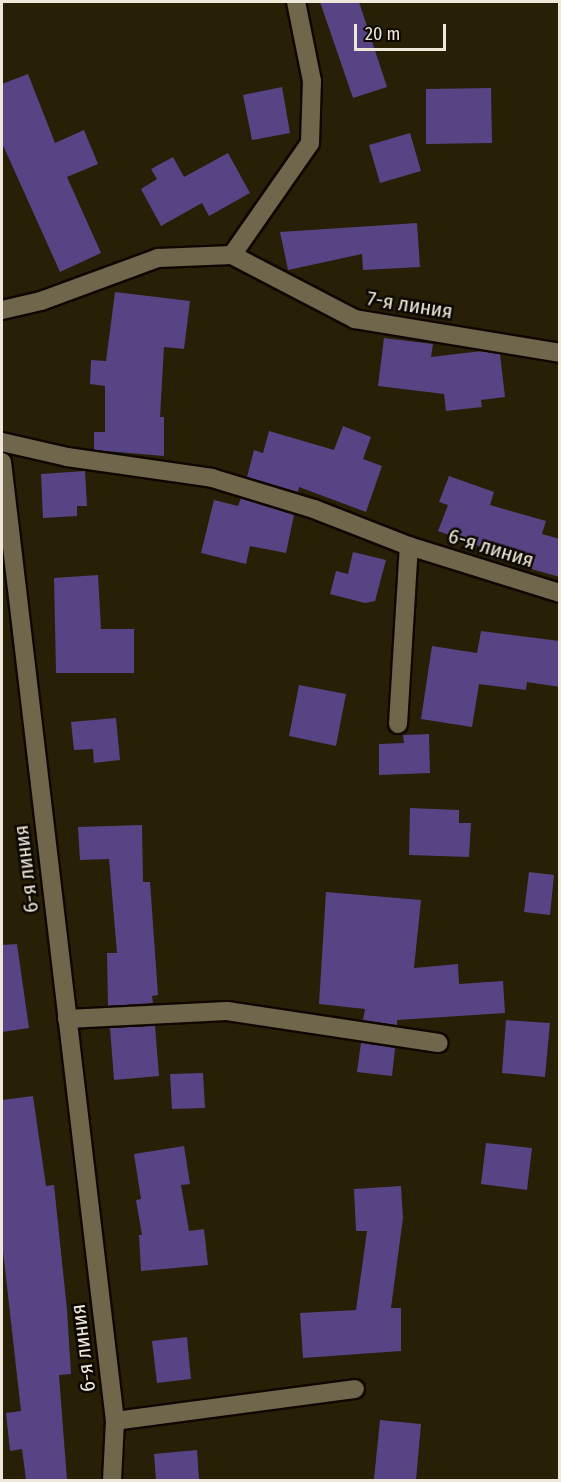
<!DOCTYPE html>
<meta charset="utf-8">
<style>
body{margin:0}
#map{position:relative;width:561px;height:1482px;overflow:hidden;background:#271f06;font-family:"Fira Sans Condensed",sans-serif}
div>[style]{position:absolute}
.building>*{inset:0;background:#574485}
.roads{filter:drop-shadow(2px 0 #100800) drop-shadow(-2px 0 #100800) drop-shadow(0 2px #100800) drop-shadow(0 -2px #100800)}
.street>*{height:18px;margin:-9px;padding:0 9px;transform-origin:9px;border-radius:9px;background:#6f664b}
span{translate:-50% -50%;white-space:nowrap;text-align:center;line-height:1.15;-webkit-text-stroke:5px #0d0902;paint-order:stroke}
.street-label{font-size:21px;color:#ede8d9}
.frame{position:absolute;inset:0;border:3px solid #ede8d9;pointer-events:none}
.scale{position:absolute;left:354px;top:24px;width:92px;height:27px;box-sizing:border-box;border:3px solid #ede8d9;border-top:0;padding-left:8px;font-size:18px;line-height:21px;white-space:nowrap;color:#ede8d9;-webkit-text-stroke:4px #0d0902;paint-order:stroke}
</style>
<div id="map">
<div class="building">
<i style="clip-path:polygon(320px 2px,359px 2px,387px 87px,353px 98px)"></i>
<i style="clip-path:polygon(28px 74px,55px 143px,84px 130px,98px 164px,67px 177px,101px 253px,60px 272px,2px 143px,2px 84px)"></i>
<i style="clip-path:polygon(282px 87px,290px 133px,252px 140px,243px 95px)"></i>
<i style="clip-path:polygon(491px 88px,492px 143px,426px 144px,426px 89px)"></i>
<i style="clip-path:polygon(410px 133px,421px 171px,380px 183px,369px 145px)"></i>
<i style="clip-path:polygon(228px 153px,250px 193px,209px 216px,202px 203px,161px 226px,141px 189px,157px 179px,151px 169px,173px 157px,184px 177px)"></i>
<i style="clip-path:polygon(417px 223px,420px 267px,363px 270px,362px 254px,288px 270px,280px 232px)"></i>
<i style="clip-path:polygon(115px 292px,190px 301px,184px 349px,164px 347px,160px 417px,164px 417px,164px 456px,94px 450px,94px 432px,105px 432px,105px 386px,90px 384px,91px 360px,106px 361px)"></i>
<i style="clip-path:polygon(384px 338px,433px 344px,431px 357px,482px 351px,500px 354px,505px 397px,481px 400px,482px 407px,446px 411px,444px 394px,378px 386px)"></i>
<i style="clip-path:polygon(343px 426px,371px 437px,363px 459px,382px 466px,366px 512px,299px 487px,298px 492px,247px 477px,254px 450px,263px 453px,269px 431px,334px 450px)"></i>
<i style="clip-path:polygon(85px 471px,87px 506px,77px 506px,77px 516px,43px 518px,41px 474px)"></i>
<i style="clip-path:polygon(449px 476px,494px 492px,490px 505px,546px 521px,542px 534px,560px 539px,560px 577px,488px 557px,490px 550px,438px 531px,448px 505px,439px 502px)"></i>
<i style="clip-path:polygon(241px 498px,294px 515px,286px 553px,250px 546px,246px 564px,201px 553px,214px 500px,238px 506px)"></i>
<i style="clip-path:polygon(353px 552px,386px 560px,375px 601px,365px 603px,330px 594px,336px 571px,348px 574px)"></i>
<i style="clip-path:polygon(98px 575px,101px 629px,134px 629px,134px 673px,56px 673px,54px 578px)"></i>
<i style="clip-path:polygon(481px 631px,560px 641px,560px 687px,527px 682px,526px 690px,479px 684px,472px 727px,421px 719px,432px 646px,477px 653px)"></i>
<i style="clip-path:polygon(299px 685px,346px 694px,336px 746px,289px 736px)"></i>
<i style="clip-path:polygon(116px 718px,120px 760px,94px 763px,93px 749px,74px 750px,71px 722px)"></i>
<i style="clip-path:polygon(429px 734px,430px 773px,379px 775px,379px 744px,404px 743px,403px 735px)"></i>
<i style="clip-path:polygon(410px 808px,459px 810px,459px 823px,471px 823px,469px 857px,409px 855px)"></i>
<i style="clip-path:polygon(142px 825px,143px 882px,150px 882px,158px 995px,152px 996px,153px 1003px,108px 1006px,107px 953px,117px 953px,109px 859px,80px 860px,78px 827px)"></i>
<i style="clip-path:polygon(529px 872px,554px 875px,550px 915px,524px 912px)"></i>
<i style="clip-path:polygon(326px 892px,421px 900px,414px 968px,458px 964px,459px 984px,503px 981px,505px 1013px,397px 1020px,397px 1025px,363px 1020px,365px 1009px,319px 1004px)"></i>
<i style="clip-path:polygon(17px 944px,29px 1028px,2px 1032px,2px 945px)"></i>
<i style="clip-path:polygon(506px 1020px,550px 1023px,545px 1077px,502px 1073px)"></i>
<i style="clip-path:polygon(155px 1026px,159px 1076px,114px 1080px,110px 1028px)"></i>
<i style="clip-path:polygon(361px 1043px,395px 1048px,392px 1076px,357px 1072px)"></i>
<i style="clip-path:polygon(203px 1073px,205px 1108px,172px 1109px,170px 1074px)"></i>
<i style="clip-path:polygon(33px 1096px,46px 1186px,54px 1185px,67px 1310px,71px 1374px,59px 1375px,67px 1480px,26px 1480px,22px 1449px,10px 1451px,6px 1413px,21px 1411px,2px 1242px,2px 1100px)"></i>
<i style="clip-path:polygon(486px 1143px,532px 1148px,527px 1190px,481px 1184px)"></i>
<i style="clip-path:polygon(184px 1146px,190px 1184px,181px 1185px,189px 1231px,204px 1229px,208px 1265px,141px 1271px,139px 1235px,142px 1235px,136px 1200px,141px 1199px,134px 1154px)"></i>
<i style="clip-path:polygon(401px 1186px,403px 1218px,391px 1308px,401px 1308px,401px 1351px,303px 1358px,300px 1313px,356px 1310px,367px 1231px,356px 1231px,354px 1189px)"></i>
<i style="clip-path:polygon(187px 1337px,191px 1379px,157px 1383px,152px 1341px)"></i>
<i style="clip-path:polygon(380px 1420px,421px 1424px,416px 1480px,374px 1479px)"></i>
<i style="clip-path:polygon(197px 1450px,199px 1480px,156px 1480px,154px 1454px)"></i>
</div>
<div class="roads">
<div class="street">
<i style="left:232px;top:255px;width:136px;rotate:-55.1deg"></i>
<i style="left:310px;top:143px;width:62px;rotate:-88.2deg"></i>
<i style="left:312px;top:81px;width:81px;rotate:-101.4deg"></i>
<i style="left:2px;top:310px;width:40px;rotate:-13deg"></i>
<i style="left:41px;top:301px;width:125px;rotate:-20.2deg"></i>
<i style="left:158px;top:258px;width:74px;rotate:-2.3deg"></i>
<i style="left:232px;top:255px;width:139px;rotate:27.5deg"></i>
<i style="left:355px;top:319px;width:208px;rotate:9.4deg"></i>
<i style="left:2px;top:442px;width:67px;rotate:13deg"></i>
<i style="left:67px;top:457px;width:147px;rotate:8.2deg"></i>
<i style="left:212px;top:478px;width:107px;rotate:16.9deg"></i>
<i style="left:314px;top:509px;width:102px;rotate:21.3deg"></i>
<i style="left:409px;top:546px;width:158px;rotate:17.3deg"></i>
<i style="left:2px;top:462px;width:966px;rotate:83.28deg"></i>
<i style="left:115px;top:1421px;width:59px;rotate:92.9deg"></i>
<i style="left:398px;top:724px;width:178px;rotate:-86.5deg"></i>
<i style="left:67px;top:1019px;width:160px;rotate:-2.9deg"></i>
<i style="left:227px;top:1011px;width:214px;rotate:8.6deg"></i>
<i style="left:115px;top:1421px;width:242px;rotate:-7.6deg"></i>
</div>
</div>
<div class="street-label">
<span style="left:410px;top:305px;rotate:9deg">7-я линия</span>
<span style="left:491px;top:548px;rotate:17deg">6-я линия</span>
<span style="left:26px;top:869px;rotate:-97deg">6-я линия</span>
<span style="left:83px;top:1348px;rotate:-97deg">6-я линия</span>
</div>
<div class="frame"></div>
<div class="scale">20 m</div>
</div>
